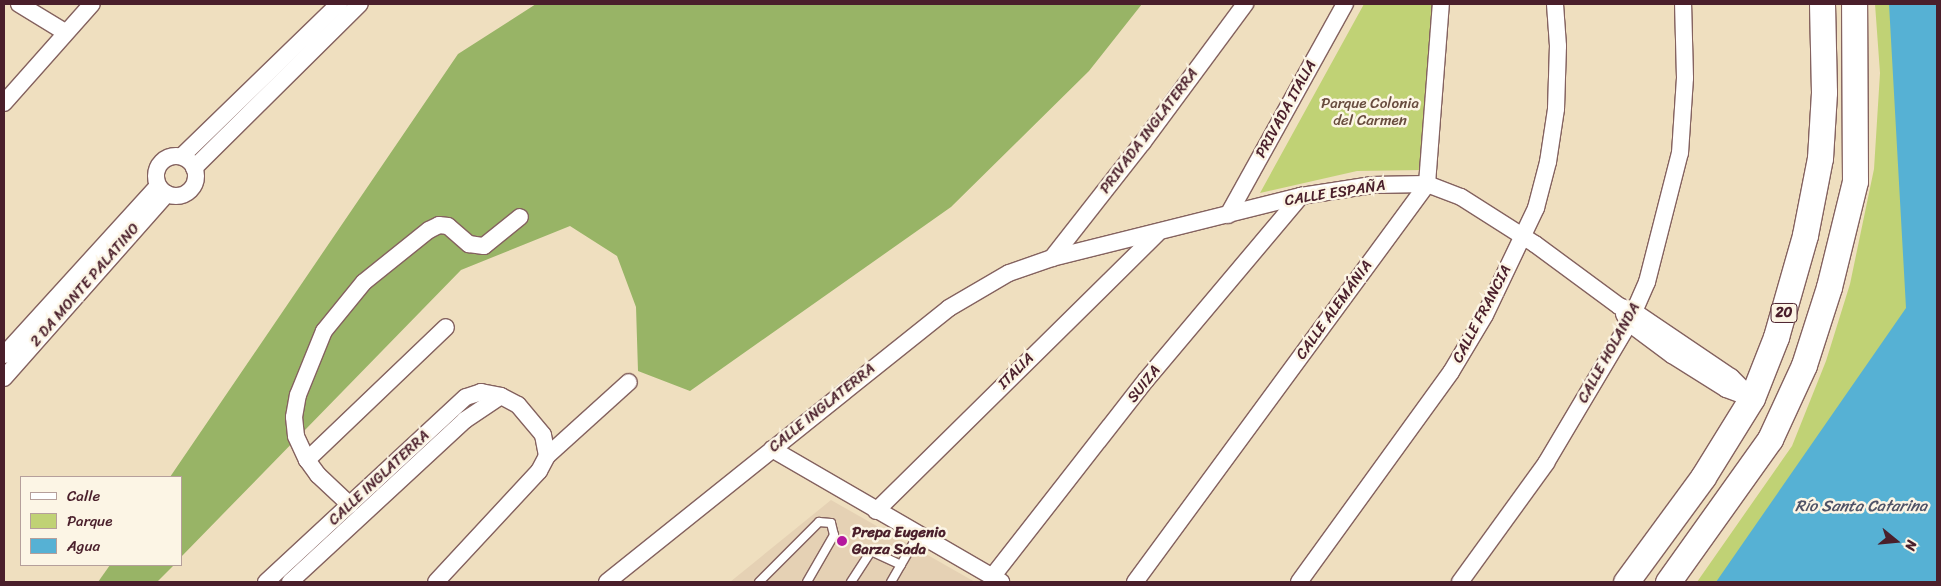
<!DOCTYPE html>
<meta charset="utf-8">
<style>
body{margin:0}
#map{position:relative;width:1941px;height:586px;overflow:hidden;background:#efdfbf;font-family:Sriracha,sans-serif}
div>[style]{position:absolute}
.built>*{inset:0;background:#e5d1b4}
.green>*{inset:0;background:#c0d275}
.forest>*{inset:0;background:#98b466}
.water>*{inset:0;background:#56b1d4}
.roads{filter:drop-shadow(1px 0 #84625f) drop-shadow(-1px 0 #84625f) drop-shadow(0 1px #84625f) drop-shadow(0 -1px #84625f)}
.service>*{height:8px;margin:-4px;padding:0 4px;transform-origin:4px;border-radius:4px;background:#fff}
.minor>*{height:16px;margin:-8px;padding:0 8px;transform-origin:8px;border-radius:8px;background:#fff}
.minor>.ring{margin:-8px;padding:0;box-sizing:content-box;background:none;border:16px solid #fff;border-radius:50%}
.primary>*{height:25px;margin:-12.5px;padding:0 12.5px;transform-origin:12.5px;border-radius:12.5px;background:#fff}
.dots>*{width:14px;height:14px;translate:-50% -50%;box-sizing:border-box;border:2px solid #fcf5e5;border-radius:50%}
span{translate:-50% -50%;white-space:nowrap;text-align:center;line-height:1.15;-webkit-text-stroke:5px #fcf5e5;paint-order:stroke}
.shield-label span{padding:1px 4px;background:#fcf5e5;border:1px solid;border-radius:4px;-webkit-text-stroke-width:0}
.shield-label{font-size:14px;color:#4a1f2b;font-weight:700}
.park-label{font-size:15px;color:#684c3e}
.street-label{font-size:15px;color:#4a1f2b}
.poi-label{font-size:15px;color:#4a1f2b;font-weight:700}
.left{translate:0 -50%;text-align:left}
.water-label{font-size:16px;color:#4e5266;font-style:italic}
.frame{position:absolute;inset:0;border:5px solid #4a1f2b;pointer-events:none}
.legend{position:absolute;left:20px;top:476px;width:162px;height:90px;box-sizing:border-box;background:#fcf5e5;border:1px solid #b59f9b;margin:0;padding:6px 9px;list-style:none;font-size:15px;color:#4a1f2b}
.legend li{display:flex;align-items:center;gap:10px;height:25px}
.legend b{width:25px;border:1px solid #b59f9b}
.north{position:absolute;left:1871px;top:516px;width:50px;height:50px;-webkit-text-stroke:4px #fcf5e5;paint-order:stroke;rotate:107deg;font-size:14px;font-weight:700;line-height:20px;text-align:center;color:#4a1f2b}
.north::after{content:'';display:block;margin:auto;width:18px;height:22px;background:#4a1f2b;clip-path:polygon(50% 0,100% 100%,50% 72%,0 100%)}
</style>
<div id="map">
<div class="built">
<i style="clip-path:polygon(831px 500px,975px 582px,730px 582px)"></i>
</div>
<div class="green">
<i style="clip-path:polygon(1364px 4px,1435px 4px,1423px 170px,1357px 171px,1260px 193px)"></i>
<i style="clip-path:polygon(1875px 4px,1937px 4px,1937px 582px,1697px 582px,1792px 446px,1826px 361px,1850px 284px,1874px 169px,1880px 73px)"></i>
</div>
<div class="forest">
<i style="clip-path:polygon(536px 4px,1142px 4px,1089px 71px,951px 207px,690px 391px,638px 371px,636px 307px,617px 256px,570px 226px,461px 270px,181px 557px,181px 477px,170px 477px,458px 54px)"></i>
<i style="clip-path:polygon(110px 565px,174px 565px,157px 582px,98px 582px)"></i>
</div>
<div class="water">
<i style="clip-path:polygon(1889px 4px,1937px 4px,1937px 582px,1716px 582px,1906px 308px)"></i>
</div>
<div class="roads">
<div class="service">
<i style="left:759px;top:582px;width:85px;rotate:-45deg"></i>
<i style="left:819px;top:522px;width:12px;rotate:5deg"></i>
<i style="left:831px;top:523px;width:12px;rotate:76deg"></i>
<i style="left:834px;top:535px;width:54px;rotate:119.9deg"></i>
<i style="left:851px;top:582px;width:37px;rotate:-57deg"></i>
<i style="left:871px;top:551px;width:33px;rotate:25deg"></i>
<i style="left:891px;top:582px;width:54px;rotate:-60.1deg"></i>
</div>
<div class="minor">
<i style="left:19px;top:4px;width:54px;rotate:31.3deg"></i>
<i style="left:4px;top:103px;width:132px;rotate:-48.4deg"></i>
<i style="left:182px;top:156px;width:219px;rotate:-44.1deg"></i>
<i class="ring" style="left:156px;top:156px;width:24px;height:24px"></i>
<i style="left:194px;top:168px;width:233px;rotate:-44.7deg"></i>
<i style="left:1228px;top:215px;width:241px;rotate:-61deg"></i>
<i style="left:1052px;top:258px;width:147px;rotate:-51.9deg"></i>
<i style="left:1143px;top:142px;width:172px;rotate:-53.5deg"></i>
<i style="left:1624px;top:314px;width:10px;rotate:61deg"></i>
<i style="left:1629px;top:323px;width:54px;rotate:36.7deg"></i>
<i style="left:1672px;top:355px;width:64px;rotate:32.2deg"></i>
<i style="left:1726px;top:389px;width:23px;rotate:20deg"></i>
<i style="left:4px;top:355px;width:229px;rotate:-47.7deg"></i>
<i style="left:4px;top:378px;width:246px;rotate:-48.5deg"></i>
<i style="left:772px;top:449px;width:265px;rotate:30.1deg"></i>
<i style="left:547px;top:456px;width:110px;rotate:-42.1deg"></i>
<i style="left:307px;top:460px;width:192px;rotate:-43.7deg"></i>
<i style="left:350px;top:505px;width:44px;rotate:-136.8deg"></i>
<i style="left:318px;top:475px;width:19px;rotate:-126deg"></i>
<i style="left:307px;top:460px;width:26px;rotate:-115deg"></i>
<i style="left:296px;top:436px;width:19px;rotate:-96deg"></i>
<i style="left:294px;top:417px;width:22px;rotate:-80deg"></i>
<i style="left:298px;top:395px;width:69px;rotate:-67.9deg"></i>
<i style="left:324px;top:331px;width:63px;rotate:-50.8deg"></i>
<i style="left:364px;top:282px;width:83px;rotate:-38.7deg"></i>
<i style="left:429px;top:230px;width:11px;rotate:-27deg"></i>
<i style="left:439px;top:225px;width:9px;rotate:6deg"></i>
<i style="left:448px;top:226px;width:28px;rotate:41deg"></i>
<i style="left:469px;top:244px;width:15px;rotate:8deg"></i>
<i style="left:484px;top:246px;width:46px;rotate:-38.9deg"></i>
<i style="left:876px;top:511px;width:395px;rotate:-44.6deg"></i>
<i style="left:992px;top:577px;width:250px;rotate:-52deg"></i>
<i style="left:1146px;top:380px;width:241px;rotate:-49.9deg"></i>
<i style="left:266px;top:582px;width:272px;rotate:-42.8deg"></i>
<i style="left:466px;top:397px;width:16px;rotate:-18deg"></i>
<i style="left:481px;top:392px;width:20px;rotate:11deg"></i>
<i style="left:290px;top:582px;width:238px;rotate:-42.8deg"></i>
<i style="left:465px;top:420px;width:43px;rotate:-33.7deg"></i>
<i style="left:501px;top:396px;width:19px;rotate:28deg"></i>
<i style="left:518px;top:405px;width:39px;rotate:50deg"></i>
<i style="left:543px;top:435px;width:21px;rotate:79deg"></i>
<i style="left:547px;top:456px;width:17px;rotate:118deg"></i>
<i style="left:539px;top:471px;width:151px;rotate:132.9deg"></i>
<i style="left:607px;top:582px;width:438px;rotate:-38.7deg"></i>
<i style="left:949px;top:308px;width:69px;rotate:-30.3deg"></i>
<i style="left:1009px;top:273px;width:46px;rotate:-19.2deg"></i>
<i style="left:1052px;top:258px;width:257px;rotate:-14deg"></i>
<i style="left:1301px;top:196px;width:72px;rotate:-8.8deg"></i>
<i style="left:1372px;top:185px;width:55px;rotate:-1deg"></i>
<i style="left:1427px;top:184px;width:36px;rotate:21deg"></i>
<i style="left:1461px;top:197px;width:88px;rotate:32.4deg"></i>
<i style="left:1535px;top:244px;width:104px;rotate:36.4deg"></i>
<i style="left:1619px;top:306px;width:17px;rotate:21deg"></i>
<i style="left:1635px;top:312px;width:116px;rotate:34.1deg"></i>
<i style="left:1731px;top:377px;width:30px;rotate:45deg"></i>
<i style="left:1135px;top:582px;width:494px;rotate:-53.7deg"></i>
<i style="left:1427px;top:184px;width:181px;rotate:-85.6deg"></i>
<i style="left:1299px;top:582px;width:259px;rotate:-54.1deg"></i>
<i style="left:1451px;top:372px;width:66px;rotate:-59.2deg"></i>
<i style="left:1485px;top:315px;width:119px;rotate:-64.5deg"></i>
<i style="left:1536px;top:208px;width:48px;rotate:-75.4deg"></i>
<i style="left:1548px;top:162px;width:54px;rotate:-81.4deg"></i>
<i style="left:1556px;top:109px;width:63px;rotate:-88.2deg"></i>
<i style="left:1558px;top:46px;width:42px;rotate:-94.1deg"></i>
<i style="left:1460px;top:582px;width:147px;rotate:-54.1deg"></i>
<i style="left:1546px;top:463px;width:163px;rotate:-59.3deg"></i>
<i style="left:1629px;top:323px;width:45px;rotate:-66.3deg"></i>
<i style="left:1647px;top:282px;width:133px;rotate:-75.7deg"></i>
<i style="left:1680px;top:153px;width:75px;rotate:-86.2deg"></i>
<i style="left:1685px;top:78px;width:74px;rotate:-91.5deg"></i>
</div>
<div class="primary">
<i style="left:1626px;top:582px;width:130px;rotate:-53.7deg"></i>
<i style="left:1703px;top:477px;width:93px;rotate:-58.2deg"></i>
<i style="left:1752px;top:398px;width:66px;rotate:-68.5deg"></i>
<i style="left:1776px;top:337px;width:106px;rotate:-74.1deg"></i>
<i style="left:1805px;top:235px;width:78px;rotate:-79deg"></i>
<i style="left:1820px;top:158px;width:66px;rotate:-86.5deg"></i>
<i style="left:1824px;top:92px;width:88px;rotate:-91.3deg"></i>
<i style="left:1668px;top:582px;width:176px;rotate:-54.5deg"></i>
<i style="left:1770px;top:439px;width:81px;rotate:-65.3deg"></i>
<i style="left:1804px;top:365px;width:82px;rotate:-72.2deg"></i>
<i style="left:1829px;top:287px;width:109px;rotate:-76.2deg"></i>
<i style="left:1855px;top:181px;width:177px;rotate:-90.3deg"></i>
</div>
</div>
<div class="dots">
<i style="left:842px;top:541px;background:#b5179e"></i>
</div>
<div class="shield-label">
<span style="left:1784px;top:313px">20</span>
</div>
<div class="park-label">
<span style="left:1370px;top:112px">Parque Colonia<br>del Carmen</span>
</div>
<div class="street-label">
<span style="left:1286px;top:109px;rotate:-61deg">PRIVADA ITALIA</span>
<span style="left:1149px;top:131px;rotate:-53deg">PRIVADA INGLATERRA</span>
<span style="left:1335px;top:193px;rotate:-9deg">CALLE ESPAÑA</span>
<span style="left:85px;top:285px;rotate:-49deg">2 DA MONTE PALATINO</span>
<span style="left:1334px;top:310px;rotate:-54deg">CALLE ALEMÁNIA</span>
<span style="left:1482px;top:314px;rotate:-62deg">CALLE FRANCIA</span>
<span style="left:1609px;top:353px;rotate:-61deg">CALLE HOLANDA</span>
<span style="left:1016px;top:371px;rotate:-45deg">ITALIA</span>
<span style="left:1144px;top:384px;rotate:-51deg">SUIZA</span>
<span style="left:822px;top:408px;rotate:-39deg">CALLE INGLATERRA</span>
<span style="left:379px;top:478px;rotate:-43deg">CALLE INGLATERRA</span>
</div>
<div class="poi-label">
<span class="left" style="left:852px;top:541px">Prepa Eugenio<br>Garza Sada</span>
</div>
<div class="water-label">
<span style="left:1861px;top:506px">Río Santa Catarina</span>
</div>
<div class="frame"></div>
<ul class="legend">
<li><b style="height:6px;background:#fff"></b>Calle</li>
<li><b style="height:14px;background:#c0d275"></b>Parque</li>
<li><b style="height:14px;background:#56b1d4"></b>Agua</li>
</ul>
<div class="north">N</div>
</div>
